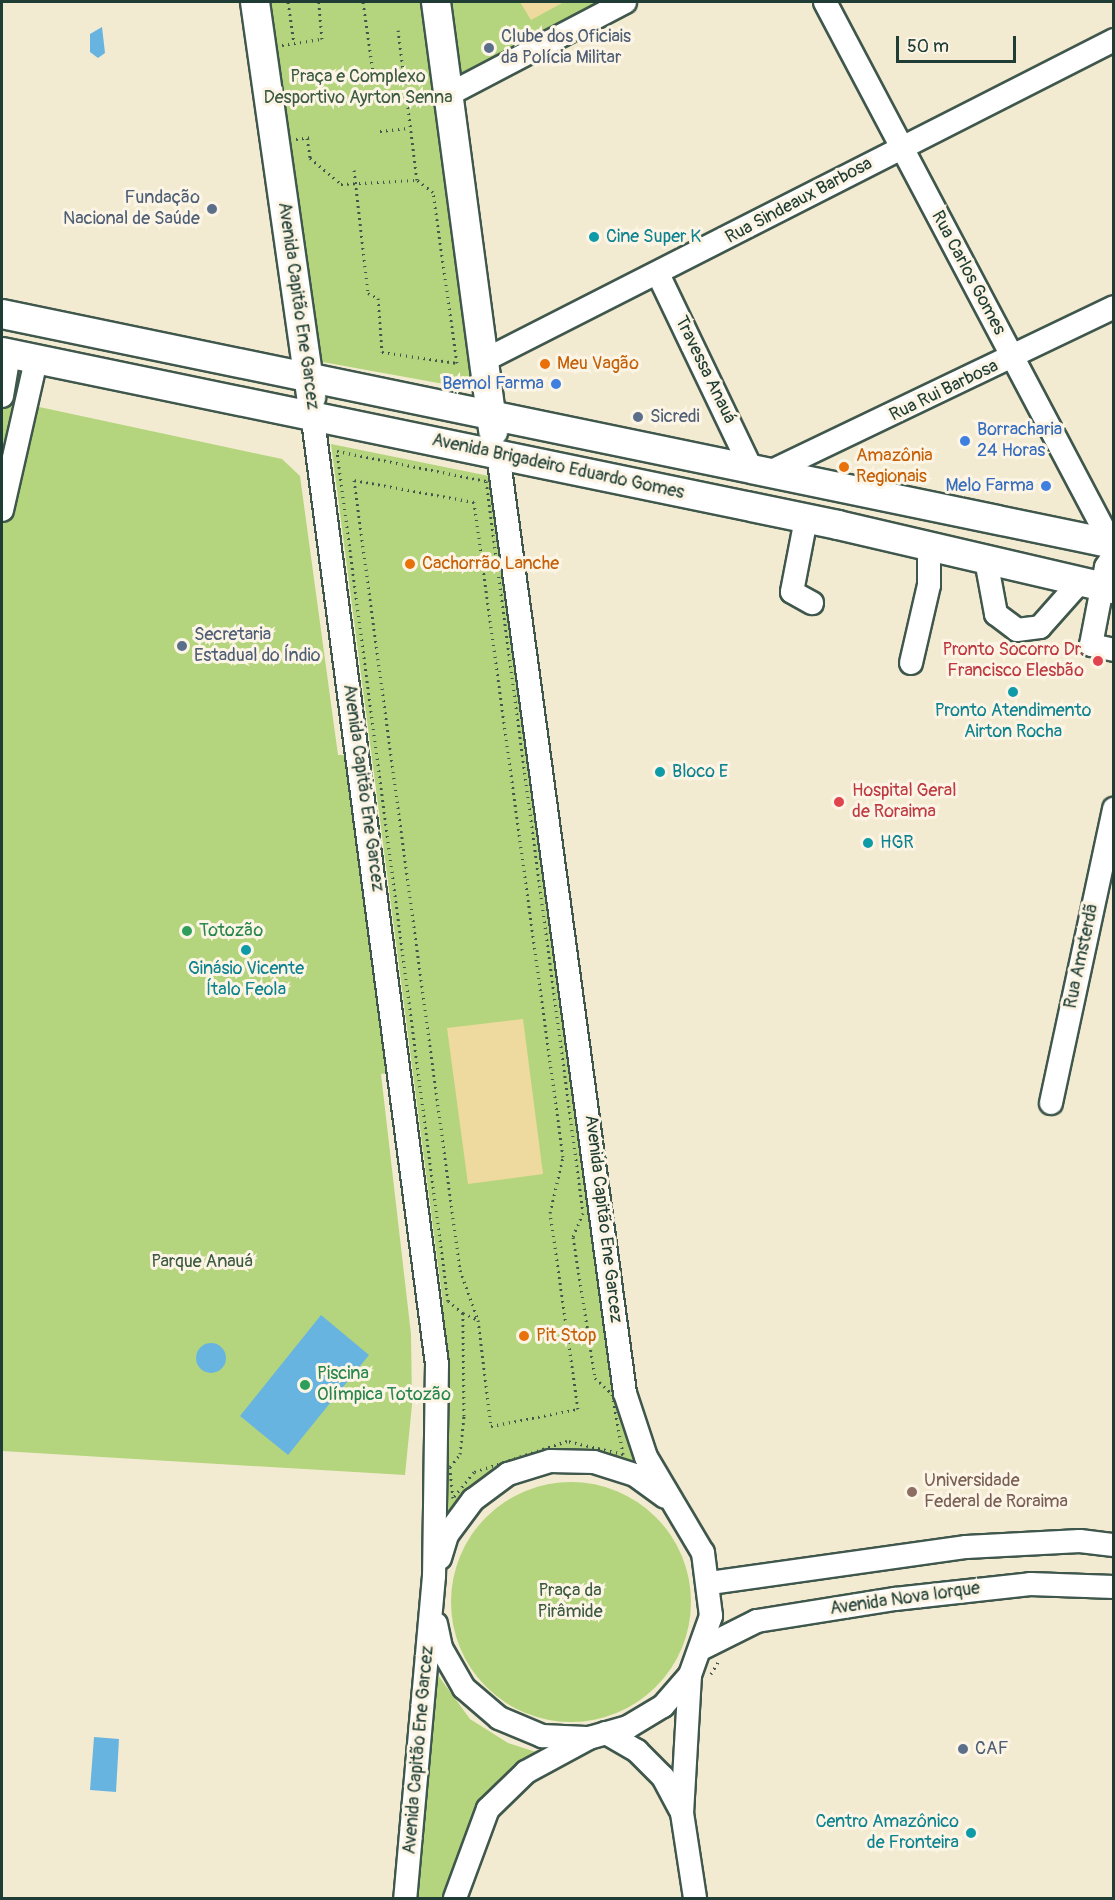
<!DOCTYPE html>
<meta charset="utf-8">
<style>
body{margin:0}
#map{position:relative;width:1115px;height:1900px;overflow:hidden;background:#f3ebd1;font-family:Pangolin,sans-serif}
div>[style]{position:absolute}
.green>*{inset:0;background:#b4d57d}
.round{border-radius:50%}
.sand>*{inset:0;background:#eeda9e}
.water>*{inset:0;background:#68b4e1}
.path>*{height:3px;margin-top:-1.5px;transform-origin:0;background:repeating-linear-gradient(90deg,#3f574c 0 1.5px,transparent 0 6px)}
.roads{filter:drop-shadow(2px 0 #3f574c) drop-shadow(-2px 0 #3f574c) drop-shadow(0 2px #3f574c) drop-shadow(0 -2px #3f574c)}
.minor>*{height:22px;margin:-11px;padding:0 11px;transform-origin:11px;border-radius:11px;background:#fff}
.major>*{height:28px;margin:-14px;padding:0 14px;transform-origin:14px;border-radius:14px;background:#fff}
.dots>*{width:16px;height:16px;translate:-50% -50%;box-sizing:border-box;border:3px solid #fcf5e5;border-radius:50%}
span{translate:-50% -50%;white-space:nowrap;text-align:center;line-height:1.15;-webkit-text-stroke:6px #fcf5e5;paint-order:stroke}
.service-label{font-size:18px;color:#4e5e75}
.left{translate:0 -50%;text-align:left}
.right{translate:-100% -50%;text-align:right}
.park-label{font-size:18px;color:#3d5b43}
.street-label{font-size:18px;color:#1f3d34}
.culture-label{font-size:18px;color:#0d838f}
.food-label{font-size:18px;color:#c56008}
.shop-label{font-size:18px;color:#366cbe}
.health-label{font-size:18px;color:#be3a42}
.leisure-label{font-size:18px;color:#27864d}
.education-label{font-size:18px;color:#785e54}
.frame{position:absolute;inset:0;border:3px solid #1f3d34;pointer-events:none}
.scale{position:absolute;left:896px;top:36px;width:120px;height:27px;box-sizing:border-box;border:3px solid #1f3d34;border-top:0;padding-left:8px;font-size:18px;line-height:21px;white-space:nowrap;color:#1f3d34;-webkit-text-stroke:4px #fcf5e5;paint-order:stroke}
</style>
<div id="map">
<div class="green">
<i style="clip-path:polygon(265px 2px,422px 2px,477px 380px,466px 388px,317px 361px)"></i>
<i style="clip-path:polygon(436px 2px,625px 2px,448px 95px)"></i>
<i style="clip-path:polygon(2px 399px,282px 459px,300px 476px,338px 755px,346px 755px,394px 1072px,381px 1074px,411px 1334px,412px 1405px,405px 1475px,2px 1451px)"></i>
<i style="clip-path:polygon(331px 444px,489px 476px,578px 1134px,619px 1402px,637px 1467px,564px 1448px,517px 1460px,476px 1482px,440px 1533px,443px 1304px)"></i>
<i class="round" style="left:451px;top:1482px;width:240px;height:240px"></i>
<i style="clip-path:polygon(432px 1667px,470px 1719px,508px 1743px,539px 1753px,503px 1778px,476px 1812px,445px 1898px,410px 1898px)"></i>
</div>
<div class="sand">
<i style="clip-path:polygon(520px 2px,564px 2px,531px 20px)"></i>
<i style="clip-path:polygon(523px 1019px,543px 1174px,468px 1184px,447px 1028px)"></i>
</div>
<div class="water">
<i style="clip-path:polygon(102px 27px,105px 53px,98px 58px,90px 52px,90px 34px)"></i>
<i style="clip-path:polygon(321px 1315px,369px 1355px,288px 1455px,240px 1416px)"></i>
<i class="round" style="left:196px;top:1343px;width:30px;height:30px"></i>
<i style="clip-path:polygon(94px 1737px,119px 1739px,116px 1792px,90px 1790px)"></i>
</div>
<div class="path">
<i style="left:288px;top:2px;width:41px;rotate:81.7deg"></i>
<i style="left:363px;top:2px;width:70px;rotate:81.8deg"></i>
<i style="left:282px;top:45px;width:40px;rotate:-8.5deg"></i>
<i style="left:322px;top:39px;width:37px;rotate:-95deg"></i>
<i style="left:380px;top:131px;width:30px;rotate:-6deg"></i>
<i style="left:307px;top:138px;width:20px;rotate:81deg"></i>
<i style="left:310px;top:158px;width:40px;rotate:40deg"></i>
<i style="left:341px;top:184px;width:75px;rotate:-3.1deg"></i>
<i style="left:296px;top:139px;width:16px;rotate:-7deg"></i>
<i style="left:354px;top:170px;width:124px;rotate:83.5deg"></i>
<i style="left:368px;top:293px;width:11px;rotate:27deg"></i>
<i style="left:378px;top:298px;width:54px;rotate:85.8deg"></i>
<i style="left:382px;top:352px;width:76px;rotate:8.3deg"></i>
<i style="left:457px;top:363px;width:173px;rotate:-98deg"></i>
<i style="left:433px;top:192px;width:20px;rotate:-143deg"></i>
<i style="left:417px;top:180px;width:151px;rotate:-97.2deg"></i>
<i style="left:337px;top:451px;width:152px;rotate:11.4deg"></i>
<i style="left:486px;top:481px;width:738px;rotate:82.45deg"></i>
<i style="left:583px;top:1213px;width:26px;rotate:113deg"></i>
<i style="left:573px;top:1237px;width:143px;rotate:81.1deg"></i>
<i style="left:595px;top:1378px;width:23px;rotate:43deg"></i>
<i style="left:612px;top:1394px;width:61px;rotate:79.6deg"></i>
<i style="left:623px;top:1454px;width:57px;rotate:-166.9deg"></i>
<i style="left:567px;top:1441px;width:98px;rotate:161.6deg"></i>
<i style="left:474px;top:1472px;width:33px;rotate:129deg"></i>
<i style="left:453px;top:1498px;width:31px;rotate:-96deg"></i>
<i style="left:450px;top:1467px;width:16px;rotate:-52deg"></i>
<i style="left:460px;top:1454px;width:38px;rotate:-84deg"></i>
<i style="left:464px;top:1416px;width:103px;rotate:-90.6deg"></i>
<i style="left:463px;top:1313px;width:19px;rotate:-141deg"></i>
<i style="left:448px;top:1301px;width:857px;rotate:-97.44deg"></i>
<i style="left:463px;top:1313px;width:17px;rotate:25deg"></i>
<i style="left:478px;top:1320px;width:107px;rotate:83deg"></i>
<i style="left:491px;top:1426px;width:89px;rotate:-11.1deg"></i>
<i style="left:578px;top:1409px;width:198px;rotate:-98.1deg"></i>
<i style="left:550px;top:1213px;width:57px;rotate:-76.9deg"></i>
<i style="left:563px;top:1157px;width:661px;rotate:-97.74deg"></i>
<i style="left:474px;top:502px;width:122px;rotate:-169.6deg"></i>
<i style="left:354px;top:480px;width:797px;rotate:82.36deg"></i>
<i style="left:460px;top:1270px;width:53px;rotate:70.2deg"></i>
<i style="left:711px;top:1674px;width:14px;rotate:-60deg"></i>
</div>
<div class="roads">
<div class="minor">
<i style="left:825px;top:2px;width:612px;rotate:62.14deg"></i>
<i style="left:448px;top:95px;width:200px;rotate:-27.7deg"></i>
<i style="left:658px;top:274px;width:213px;rotate:64.4deg"></i>
<i style="left:483px;top:361px;width:708px;rotate:-26.96deg"></i>
<i style="left:2px;top:396px;width:43px;rotate:-80.5deg"></i>
<i style="left:313px;top:420px;width:952px;rotate:82.52deg"></i>
<i style="left:437px;top:1364px;width:212px;rotate:90.8deg"></i>
<i style="left:434px;top:1576px;width:323px;rotate:95.1deg"></i>
<i style="left:772px;top:471px;width:379px;rotate:-25.6deg"></i>
<i style="left:2px;top:510px;width:154px;rotate:-77.2deg"></i>
<i style="left:806px;top:519px;width:74px;rotate:100.9deg"></i>
<i style="left:792px;top:592px;width:23px;rotate:29deg"></i>
<i style="left:1114px;top:555px;width:14px;rotate:124deg"></i>
<i style="left:1106px;top:567px;width:79px;rotate:100.9deg"></i>
<i style="left:1091px;top:645px;width:24px;rotate:12deg"></i>
<i style="left:986px;top:560px;width:55px;rotate:79.5deg"></i>
<i style="left:996px;top:614px;width:26px;rotate:37deg"></i>
<i style="left:1017px;top:630px;width:23px;rotate:-7deg"></i>
<i style="left:1040px;top:627px;width:60px;rotate:-48.4deg"></i>
<i style="left:911px;top:663px;width:80px;rotate:-77deg"></i>
<i style="left:929px;top:585px;width:38px;rotate:-90deg"></i>
<i style="left:1051px;top:1103px;width:301px;rotate:-77.9deg"></i>
<i style="left:440px;top:1558px;width:24px;rotate:-73deg"></i>
<i style="left:447px;top:1535px;width:44px;rotate:-53.4deg"></i>
<i style="left:473px;top:1500px;width:44px;rotate:-36.6deg"></i>
<i style="left:508px;top:1474px;width:44px;rotate:-17.2deg"></i>
<i style="left:550px;top:1461px;width:44px;rotate:1.3deg"></i>
<i style="left:594px;top:1462px;width:43px;rotate:17.6deg"></i>
<i style="left:635px;top:1475px;width:37px;rotate:36deg"></i>
<i style="left:710px;top:1583px;width:259px;rotate:-8deg"></i>
<i style="left:966px;top:1547px;width:114px;rotate:-3deg"></i>
<i style="left:1080px;top:1541px;width:34px;rotate:7deg"></i>
<i style="left:436px;top:1624px;width:25px;rotate:78deg"></i>
<i style="left:441px;top:1648px;width:46px;rotate:60.1deg"></i>
<i style="left:464px;top:1688px;width:46px;rotate:40.6deg"></i>
<i style="left:499px;top:1718px;width:47px;rotate:22.7deg"></i>
<i style="left:542px;top:1736px;width:44px;rotate:2.6deg"></i>
<i style="left:703px;top:1648px;width:60px;rotate:-26.6deg"></i>
<i style="left:757px;top:1621px;width:140px;rotate:-9.1deg"></i>
<i style="left:895px;top:1599px;width:136px;rotate:-6.3deg"></i>
<i style="left:1030px;top:1584px;width:84px;rotate:2deg"></i>
<i style="left:690px;top:1675px;width:138px;rotate:93.3deg"></i>
<i style="left:682px;top:1813px;width:86px;rotate:81.3deg"></i>
<i style="left:606px;top:1733px;width:36px;rotate:30deg"></i>
<i style="left:637px;top:1751px;width:37px;rotate:45deg"></i>
<i style="left:663px;top:1777px;width:36px;rotate:62deg"></i>
<i style="left:455px;top:1898px;width:95px;rotate:-69.7deg"></i>
<i style="left:488px;top:1809px;width:53px;rotate:-44.2deg"></i>
<i style="left:526px;top:1772px;width:72px;rotate:-28.4deg"></i>
<i style="left:589px;top:1738px;width:41px;rotate:-15.8deg"></i>
<i style="left:628px;top:1727px;width:41px;rotate:-31deg"></i>
<i style="left:663px;top:1706px;width:41px;rotate:-48.9deg"></i>
<i style="left:690px;top:1675px;width:63px;rotate:-70.4deg"></i>
<i style="left:711px;top:1616px;width:64px;rotate:-97.2deg"></i>
<i style="left:703px;top:1553px;width:112px;rotate:-120.7deg"></i>
<i style="left:646px;top:1457px;width:67px;rotate:-108.2deg"></i>
<i style="left:625px;top:1393px;width:948px;rotate:-97.7deg"></i>
</div>
<div class="major">
<i style="left:255px;top:2px;width:399px;rotate:81.9deg"></i>
<i style="left:436px;top:2px;width:433px;rotate:82.4deg"></i>
<i style="left:2px;top:314px;width:1136px;rotate:11.69deg"></i>
<i style="left:2px;top:352px;width:854px;rotate:11.69deg"></i>
<i style="left:838px;top:525px;width:283px;rotate:13.1deg"></i>
</div>
</div>
<div class="dots">
<i style="left:489px;top:48px;background:#5c6f8a"></i>
<i style="left:212px;top:209px;background:#5c6f8a"></i>
<i style="left:594px;top:237px;background:#0f9aa8"></i>
<i style="left:545px;top:364px;background:#e8710a"></i>
<i style="left:556px;top:384px;background:#3f7fe0"></i>
<i style="left:638px;top:417px;background:#5c6f8a"></i>
<i style="left:965px;top:441px;background:#3f7fe0"></i>
<i style="left:844px;top:467px;background:#e8710a"></i>
<i style="left:1046px;top:486px;background:#3f7fe0"></i>
<i style="left:410px;top:564px;background:#e8710a"></i>
<i style="left:182px;top:646px;background:#5c6f8a"></i>
<i style="left:1098px;top:661px;background:#e0444e"></i>
<i style="left:1013px;top:692px;background:#0f9aa8"></i>
<i style="left:660px;top:772px;background:#0f9aa8"></i>
<i style="left:839px;top:802px;background:#e0444e"></i>
<i style="left:868px;top:843px;background:#0f9aa8"></i>
<i style="left:187px;top:931px;background:#2e9e5b"></i>
<i style="left:246px;top:950px;background:#0f9aa8"></i>
<i style="left:524px;top:1336px;background:#e8710a"></i>
<i style="left:305px;top:1385px;background:#2e9e5b"></i>
<i style="left:912px;top:1492px;background:#8d6e63"></i>
<i style="left:963px;top:1749px;background:#5c6f8a"></i>
<i style="left:971px;top:1833px;background:#0f9aa8"></i>
</div>
<div class="service-label">
<span class="left" style="left:501px;top:48px">Clube dos Oficiais<br>da Polícia Militar</span>
<span class="right" style="left:200px;top:209px">Fundação<br>Nacional de Saúde</span>
<span class="left" style="left:650px;top:417px">Sicredi</span>
<span class="left" style="left:194px;top:646px">Secretaria<br>Estadual do Índio</span>
<span class="left" style="left:975px;top:1749px">CAF</span>
</div>
<div class="park-label">
<span style="left:358px;top:88px">Praça e Complexo<br>Desportivo Ayrton Senna</span>
<span style="left:202px;top:1262px">Parque Anauá</span>
<span style="left:570px;top:1602px">Praça da<br>Pirâmide</span>
</div>
<div class="street-label">
<span style="left:799px;top:201px;rotate:-28deg">Rua Sindeaux Barbosa</span>
<span style="left:968px;top:273px;rotate:62deg">Rua Carlos Gomes</span>
<span style="left:298px;top:306px;rotate:82deg">Avenida Capitão Ene Garcez</span>
<span style="left:705px;top:370px;rotate:64deg">Travessa Anauá</span>
<span style="left:944px;top:391px;rotate:-26deg">Rua Rui Barbosa</span>
<span style="left:558px;top:467px;rotate:12deg">Avenida Brigadeiro Eduardo Gomes</span>
<span style="left:363px;top:788px;rotate:82deg">Avenida Capitão Ene Garcez</span>
<span style="left:1082px;top:956px;rotate:-78deg">Rua Amsterdã</span>
<span style="left:603px;top:1219px;rotate:83deg">Avenida Capitão Ene Garcez</span>
<span style="left:905px;top:1599px;rotate:-8deg">Avenida Nova Iorque</span>
<span style="left:419px;top:1750px;rotate:-85deg">Avenida Capitão Ene Garcez</span>
</div>
<div class="culture-label">
<span class="left" style="left:606px;top:237px">Cine Super K</span>
<span style="left:1013px;top:722px">Pronto Atendimento<br>Airton Rocha</span>
<span class="left" style="left:672px;top:772px">Bloco E</span>
<span class="left" style="left:880px;top:843px">HGR</span>
<span style="left:246px;top:980px">Ginásio Vicente<br>Ítalo Feola</span>
<span class="right" style="left:959px;top:1833px">Centro Amazônico<br>de Fronteira</span>
</div>
<div class="food-label">
<span class="left" style="left:557px;top:364px">Meu Vagão</span>
<span class="left" style="left:856px;top:467px">Amazônia<br>Regionais</span>
<span class="left" style="left:422px;top:564px">Cachorrão Lanche</span>
<span class="left" style="left:536px;top:1336px">Pit Stop</span>
</div>
<div class="shop-label">
<span class="right" style="left:544px;top:384px">Bemol Farma</span>
<span class="left" style="left:977px;top:441px">Borracharia<br>24 Horas</span>
<span class="right" style="left:1034px;top:486px">Melo Farma</span>
</div>
<div class="health-label">
<span class="right" style="left:1084px;top:661px">Pronto Socorro Dr.<br>Francisco Elesbão</span>
<span class="left" style="left:852px;top:802px">Hospital Geral<br>de Roraima</span>
</div>
<div class="leisure-label">
<span class="left" style="left:199px;top:931px">Totozão</span>
<span class="left" style="left:317px;top:1385px">Piscina<br>Olímpica Totozão</span>
</div>
<div class="education-label">
<span class="left" style="left:924px;top:1492px">Universidade<br>Federal de Roraima</span>
</div>
<div class="frame"></div>
<div class="scale">50 m</div>
</div>
